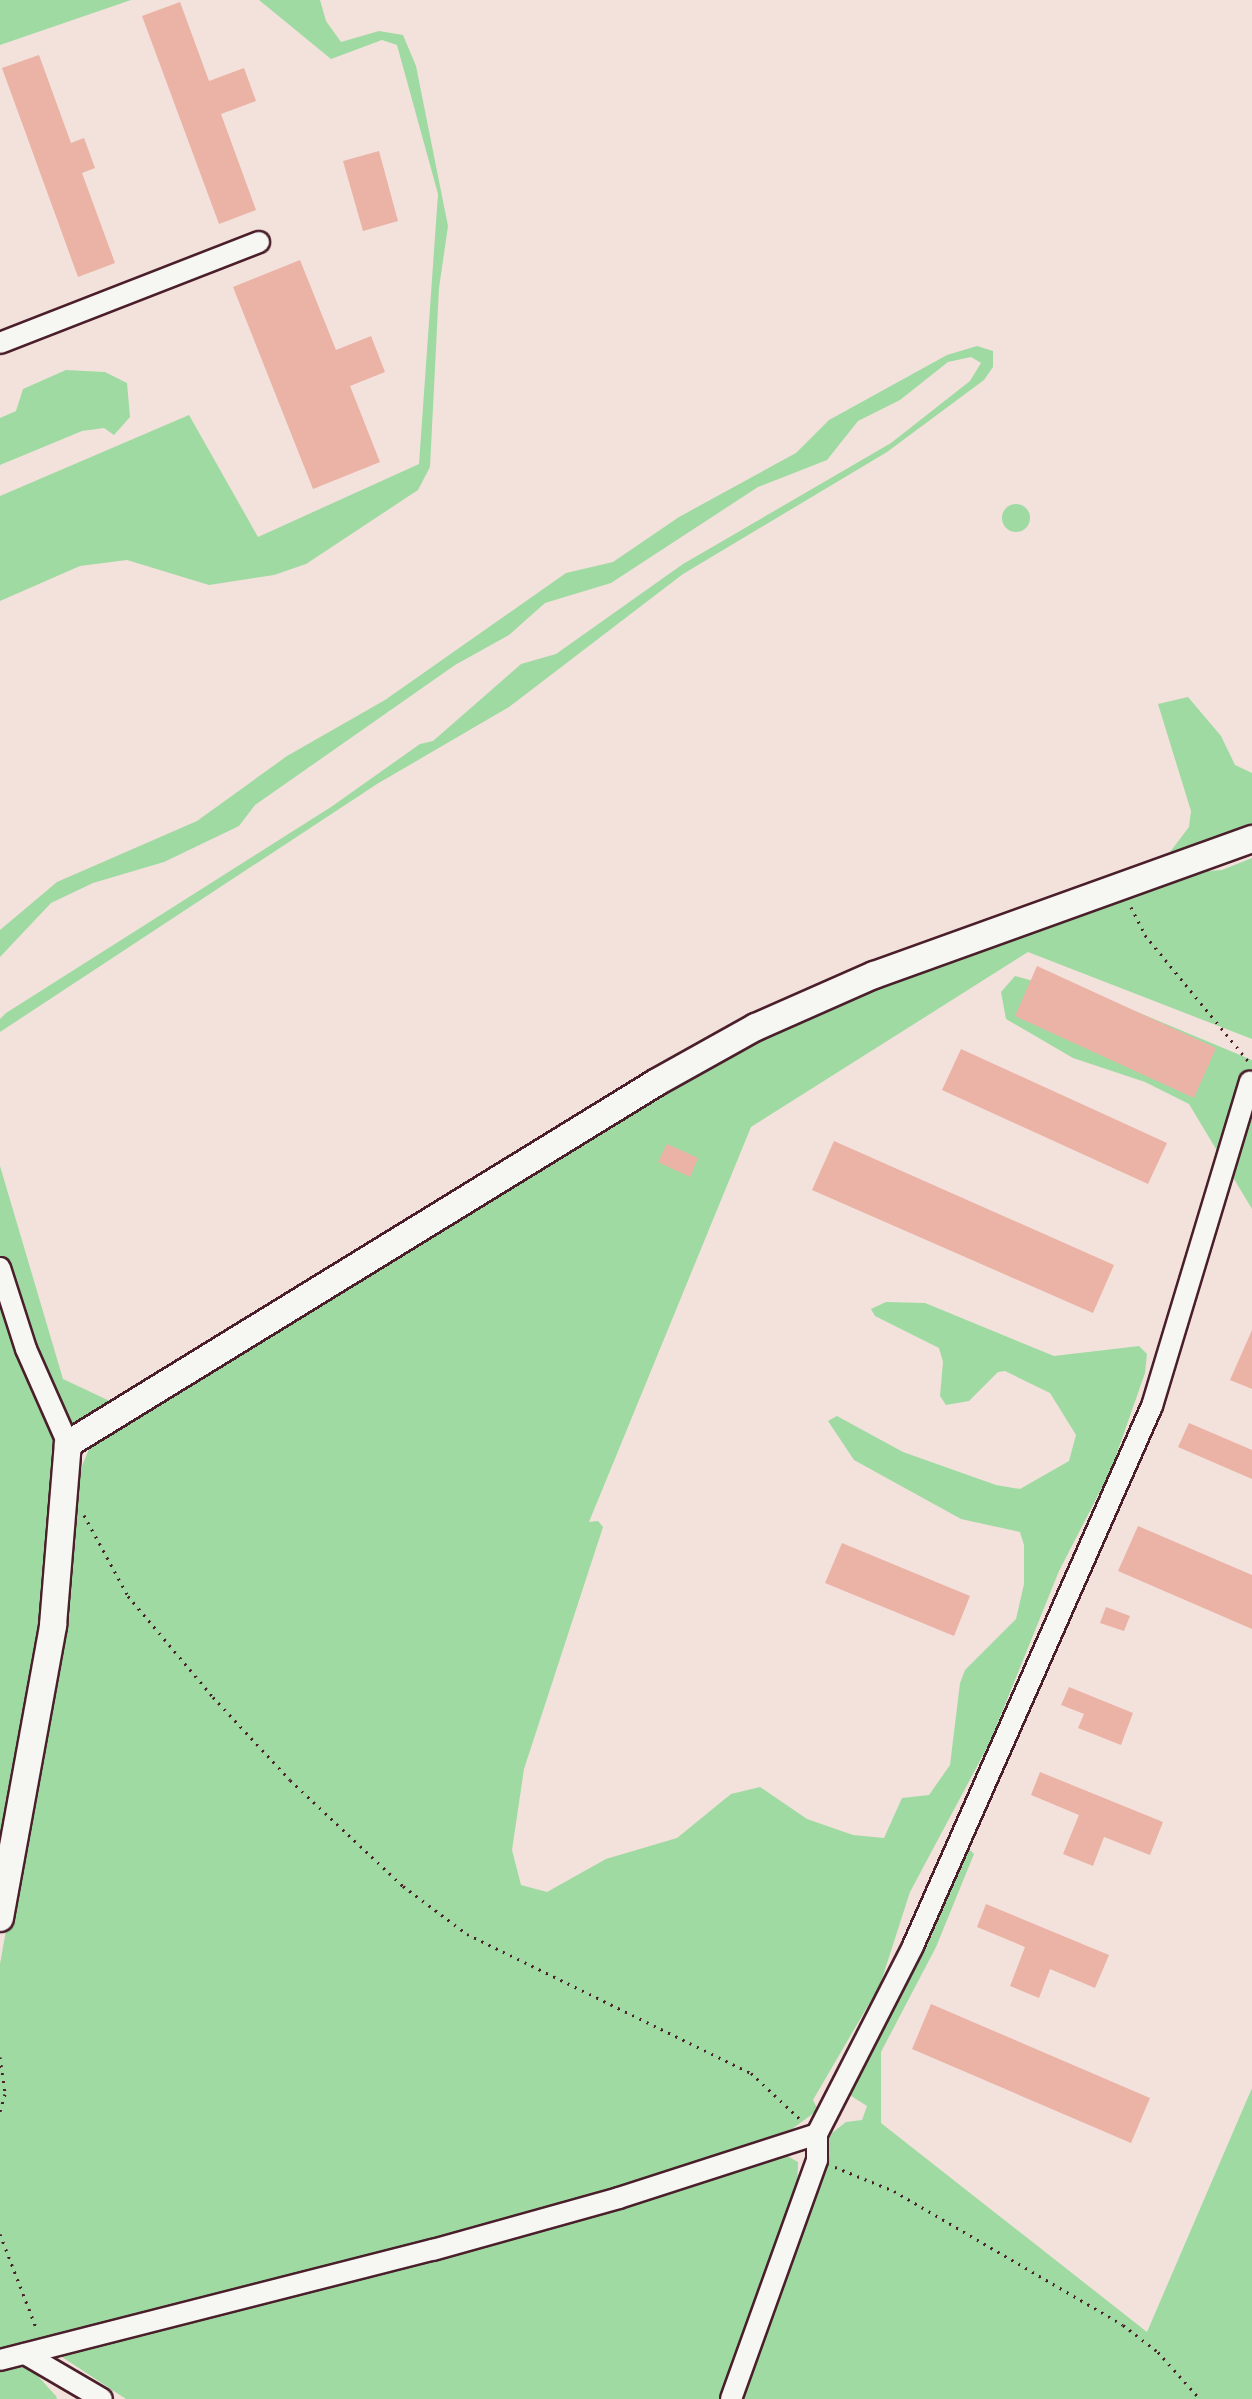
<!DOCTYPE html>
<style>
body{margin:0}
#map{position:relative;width:1252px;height:2399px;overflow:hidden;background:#f3e2db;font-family:"Playpen Sans",sans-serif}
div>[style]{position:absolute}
.green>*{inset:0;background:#9edaa2}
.round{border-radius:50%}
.building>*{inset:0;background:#ebb2a6}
.path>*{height:3px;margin-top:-1.5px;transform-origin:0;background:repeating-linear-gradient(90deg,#4a1f2b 0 2px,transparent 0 8px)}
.roads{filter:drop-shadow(2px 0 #4a1f2b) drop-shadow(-2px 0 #4a1f2b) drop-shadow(0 2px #4a1f2b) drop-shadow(0 -2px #4a1f2b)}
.minor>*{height:20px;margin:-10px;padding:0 10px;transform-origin:10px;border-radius:10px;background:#f6f6f2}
.tertiary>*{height:26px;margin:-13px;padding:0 13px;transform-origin:13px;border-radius:13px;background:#f6f6f2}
span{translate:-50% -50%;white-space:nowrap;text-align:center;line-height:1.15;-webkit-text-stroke:6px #f6f6f2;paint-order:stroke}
</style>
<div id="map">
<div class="green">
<i style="clip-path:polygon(0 0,131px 0,0 45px)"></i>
<i style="clip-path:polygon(259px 0,320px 0,326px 21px,341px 42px,379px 31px,403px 35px,416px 66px,448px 226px,439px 288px,430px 467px,418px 490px,306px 564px,274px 575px,209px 585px,127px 560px,80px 566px,0 601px,0 496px,189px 415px,258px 537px,419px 464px,438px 194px,397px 45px,382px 40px,331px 59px)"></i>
<i style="clip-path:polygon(977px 346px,993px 351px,993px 367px,984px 380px,887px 452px,683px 574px,509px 707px,377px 784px,0 1032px,0 1019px,6px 1013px,331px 807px,420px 744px,433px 741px,521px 664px,556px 654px,683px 564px,891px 443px,970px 381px,981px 363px,971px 357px,948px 362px,900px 400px,858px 421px,827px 460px,758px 487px,611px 583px,545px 603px,509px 635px,455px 665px,255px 805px,239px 826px,164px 862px,93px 883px,51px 903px,0 957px,0 930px,57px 882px,197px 821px,287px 756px,385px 700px,566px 573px,613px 562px,679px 517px,796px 453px,829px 420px,947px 355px)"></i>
<i style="clip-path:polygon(66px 370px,105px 372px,127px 383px,130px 417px,114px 435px,104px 428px,82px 431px,0 465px,0 418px,16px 411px,23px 389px)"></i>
<i class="round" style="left:1002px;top:504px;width:28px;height:28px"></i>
<i style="clip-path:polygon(1188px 697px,1221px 736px,1235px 765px,1252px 773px,1252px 841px,814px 995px,73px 1444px,0 1859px,0 1166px,63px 1379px,114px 1403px,827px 981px,1170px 852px,1189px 827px,1191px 811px,1158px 704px)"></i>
<i style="clip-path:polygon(1252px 858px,1252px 1039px,1028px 952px,751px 1127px,589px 1522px,598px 1521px,603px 1527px,524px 1769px,512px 1850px,521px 1885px,547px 1892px,606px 1859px,677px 1838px,731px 1794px,760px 1787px,807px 1819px,853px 1835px,884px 1838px,902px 1798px,929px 1795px,950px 1765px,960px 1683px,965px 1670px,1016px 1619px,1024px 1584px,1024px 1545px,1020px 1532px,961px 1519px,854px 1460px,828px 1421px,837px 1416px,903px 1452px,996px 1485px,1020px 1489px,1069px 1461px,1076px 1435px,1050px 1393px,1005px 1371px,998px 1372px,969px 1401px,946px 1405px,940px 1396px,943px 1362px,939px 1348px,875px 1316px,871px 1309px,886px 1302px,925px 1303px,1054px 1356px,1139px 1346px,1147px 1354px,1145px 1373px,1111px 1470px,1059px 1571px,990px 1742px,910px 1892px,880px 1985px,813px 2100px,818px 2110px,792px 2129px,686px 2166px,693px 2181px,709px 2181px,780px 2152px,798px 2162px,797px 2193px,832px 2133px,846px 2122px,862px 2120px,867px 2106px,848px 2094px,966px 1846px,974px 1854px,936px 1947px,881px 2052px,881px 2123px,1147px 2332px,1252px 2088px,1252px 2399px,126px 2399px,59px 2355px,130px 2318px,0 2349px,0 1964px,57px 1646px,80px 1471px,89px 1449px,108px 1430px,755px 1040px,892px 977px,1183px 873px,1222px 870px)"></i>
<i style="clip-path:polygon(1015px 976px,1118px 1004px,1252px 1060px,1252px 1209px,1189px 1104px,1145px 1082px,1073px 1058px,1006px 1019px,1001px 992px)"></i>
<i style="clip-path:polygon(25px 2362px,56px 2396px,57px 2399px,0 2399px,0 2368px)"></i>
</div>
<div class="building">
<i style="clip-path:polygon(180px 2px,209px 81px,244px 68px,256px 101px,221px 114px,256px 210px,219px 224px,142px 16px)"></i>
<i style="clip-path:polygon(39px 55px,71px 143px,84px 138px,95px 168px,82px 173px,115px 263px,78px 277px,2px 68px)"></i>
<i style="clip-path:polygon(379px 151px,398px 221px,363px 231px,343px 161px)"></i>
<i style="clip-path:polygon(300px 260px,336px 350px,371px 336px,385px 372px,350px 386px,380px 462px,313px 489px,233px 287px)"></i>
<i style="clip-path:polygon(1037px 966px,1216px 1048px,1194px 1098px,1015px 1016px)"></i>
<i style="clip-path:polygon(961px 1049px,1167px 1143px,1148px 1184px,942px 1090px)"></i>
<i style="clip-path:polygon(834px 1141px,1114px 1265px,1093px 1313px,812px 1190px)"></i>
<i style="clip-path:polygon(667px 1144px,698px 1158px,690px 1177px,658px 1162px)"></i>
<i style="clip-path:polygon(1252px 1330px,1252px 1389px,1230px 1380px)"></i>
<i style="clip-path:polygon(1189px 1423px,1252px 1450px,1252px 1479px,1178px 1447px)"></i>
<i style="clip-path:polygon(1138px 1526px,1252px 1575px,1252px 1629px,1118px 1571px)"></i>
<i style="clip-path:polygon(842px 1543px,970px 1596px,954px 1636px,825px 1583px)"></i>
<i style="clip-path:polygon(1106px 1607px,1130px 1616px,1124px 1631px,1100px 1623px)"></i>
<i style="clip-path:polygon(1069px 1687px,1133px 1713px,1121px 1745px,1078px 1728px,1084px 1714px,1061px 1705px)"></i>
<i style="clip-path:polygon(1040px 1772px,1163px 1822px,1150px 1855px,1104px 1837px,1093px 1866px,1063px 1854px,1079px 1815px,1031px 1795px)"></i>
<i style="clip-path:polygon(986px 1904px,1109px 1955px,1095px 1988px,1050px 1969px,1039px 1998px,1010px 1986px,1025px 1947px,977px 1927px)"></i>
<i style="clip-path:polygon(931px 2004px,1150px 2098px,1131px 2143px,912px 2049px)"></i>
</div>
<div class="path">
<i style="left:1131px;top:907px;width:31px;rotate:63deg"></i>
<i style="left:1145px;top:935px;width:164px;rotate:50.7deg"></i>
<i style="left:84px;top:1515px;width:92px;rotate:61.5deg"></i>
<i style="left:128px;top:1596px;width:132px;rotate:49.9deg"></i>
<i style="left:213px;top:1697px;width:113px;rotate:47.1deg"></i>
<i style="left:290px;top:1780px;width:155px;rotate:43.2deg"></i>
<i style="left:403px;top:1886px;width:80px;rotate:36.9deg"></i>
<i style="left:467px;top:1934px;width:316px;rotate:26.1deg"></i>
<i style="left:751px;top:2073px;width:67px;rotate:43.2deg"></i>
<i style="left:0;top:2057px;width:37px;rotate:82deg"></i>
<i style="left:5px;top:2094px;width:19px;rotate:106deg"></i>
<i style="left:835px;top:2167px;width:64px;rotate:22.1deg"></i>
<i style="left:894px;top:2191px;width:265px;rotate:30.3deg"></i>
<i style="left:1123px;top:2325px;width:44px;rotate:37.6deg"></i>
<i style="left:1158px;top:2352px;width:63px;rotate:48.2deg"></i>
<i style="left:0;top:2234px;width:103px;rotate:68.9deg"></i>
</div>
<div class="roads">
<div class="minor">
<i style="left:0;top:343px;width:278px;rotate:-21.3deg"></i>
<i style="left:0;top:1268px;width:85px;rotate:72.2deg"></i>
<i style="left:26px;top:1349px;width:104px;rotate:66.1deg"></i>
<i style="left:25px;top:2354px;width:89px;rotate:30.3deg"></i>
<i style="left:0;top:2360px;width:447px;rotate:-14.3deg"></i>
<i style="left:433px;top:2250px;width:193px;rotate:-15.6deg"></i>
<i style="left:619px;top:2198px;width:208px;rotate:-17.9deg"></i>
<i style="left:817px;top:2134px;width:211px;rotate:-62.9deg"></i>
<i style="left:913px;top:1946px;width:591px;rotate:-66.13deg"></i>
<i style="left:1152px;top:1406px;width:339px;rotate:-73.2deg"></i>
<i style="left:731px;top:2399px;width:254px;rotate:-70.2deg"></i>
<i style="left:817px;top:2160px;width:26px;rotate:-90deg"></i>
</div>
<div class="tertiary">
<i style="left:0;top:1918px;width:298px;rotate:-79.7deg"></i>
<i style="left:53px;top:1625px;width:182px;rotate:-85.3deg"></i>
<i style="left:68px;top:1444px;width:691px;rotate:-31.57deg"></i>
<i style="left:657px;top:1082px;width:113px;rotate:-29.1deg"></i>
<i style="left:756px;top:1027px;width:129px;rotate:-23.8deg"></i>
<i style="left:874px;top:975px;width:402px;rotate:-19.8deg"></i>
</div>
</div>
</div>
